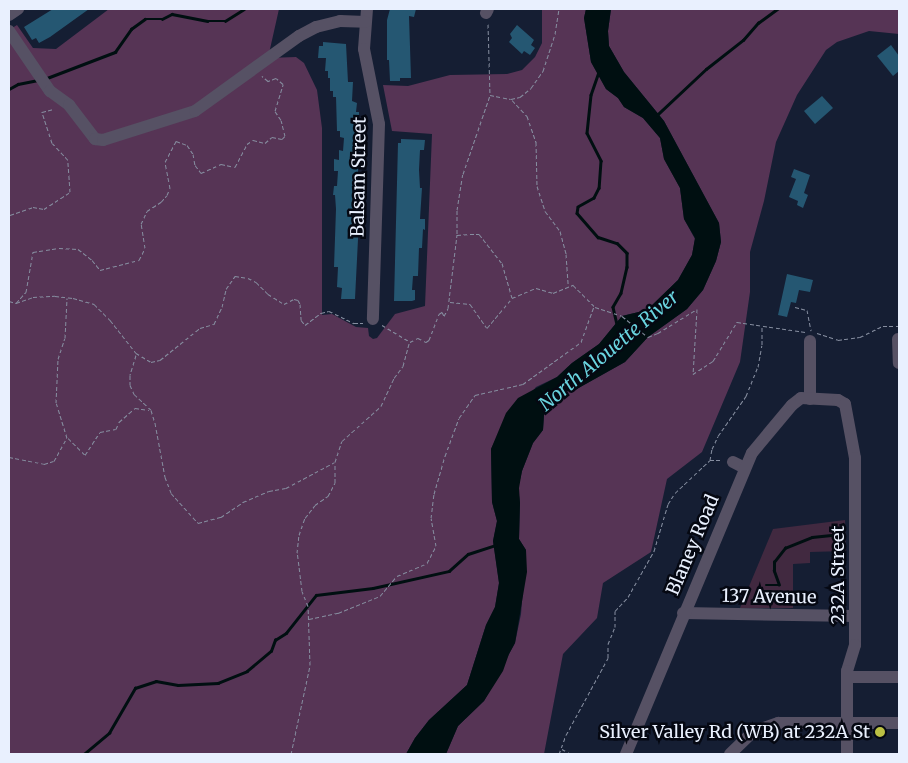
<!DOCTYPE html>
<style>
body{margin:0}
#map{position:relative;width:908px;height:763px;overflow:hidden;background:#151e33;font-family:Merriweather,serif}
div>[style]{position:absolute}
.green>*{inset:0;background:#412940}
.forest>*{inset:0;background:#563455}
.water>*{inset:0;background:#000f11}
.stream>*{height:2.5px;margin:-1.25px;padding:0 1.25px;transform-origin:1.25px;border-radius:1.25px;background:#000f11}
.building>*{inset:0;background:#255772}
.path>*{height:1px;margin-top:-0.5px;transform-origin:0;background:repeating-linear-gradient(90deg,#868ea0 0 4px,transparent 0 6.5px)}
.minor>*{height:12px;margin:-6px;padding:0 6px;transform-origin:6px;border-radius:6px;background:#565164}
.dots>*{width:14px;height:14px;translate:-50% -50%;box-sizing:border-box;border:2px solid #050812;border-radius:50%}
span{translate:-50% -50%;white-space:nowrap;text-align:center;line-height:1.15;-webkit-text-stroke:5px #050812;paint-order:stroke}
.street-label{font-size:18px;color:#e9f0fe}
.poi-label{font-size:18px;color:#e9f0fe}
.right{translate:-100% -50%;text-align:right}
.water-label{font-size:19px;color:#69d4df;font-style:italic}
.frame{position:absolute;inset:0;border:10px solid #e9f0fe;pointer-events:none}
</style>
<div id="map">
<div class="green">
<i style="clip-path:polygon(845px 520px,846px 551px,810px 552px,810px 563px,793px 564px,793px 608px,740px 608px,773px 529px)"></i>
</div>
<div class="forest">
<i style="clip-path:polygon(109px 9px,279px 9px,268px 58px,296px 57px,304px 63px,317px 90px,322px 128px,322px 315px,332px 314px,356px 327px,368px 328px,369px 336px,373px 339px,377px 338px,395px 314px,425px 306px,432px 134px,392px 131px,383px 85px,408px 86px,450px 75px,507px 74px,522px 70px,535px 57px,542px 43px,542px 9px,586px 9px,584px 18px,591px 62px,606px 89px,618px 98px,624px 107px,643px 118px,660px 138px,664px 159px,680px 188px,684px 219px,695px 239px,692px 255px,678px 280px,647px 310px,622px 316px,599px 344px,572px 363px,557px 377px,536px 387px,500px 431px,491px 449px,492px 502px,497px 521px,493px 541px,499px 583px,495px 607px,486px 625px,467px 685px,429px 720px,415px 738px,406px 754px,9px 754px,9px 30px,17px 25px,33px 48px,56px 49px)"></i>
<i style="clip-path:polygon(611px 9px,899px 9px,899px 34px,869px 31px,837px 42px,826px 50px,797px 95px,776px 142px,764px 201px,750px 252px,750px 292px,740px 362px,702px 452px,667px 479px,651px 552px,603px 583px,597px 618px,563px 654px,544px 754px,446px 754px,458px 726px,484px 701px,515px 643px,521px 614px,526px 550px,519px 539px,520px 503px,518px 488px,522px 471px,533px 443px,543px 430px,544px 415px,557px 392px,575px 390px,625px 362px,648px 337px,687px 309px,703px 290px,716px 261px,721px 242px,719px 223px,664px 121px,624px 72px,609px 46px,608px 31px)"></i>
</div>
<div class="water">
<i style="clip-path:polygon(586px 9px,611px 9px,608px 31px,609px 46px,624px 72px,664px 121px,719px 223px,721px 242px,716px 261px,703px 290px,687px 309px,648px 337px,625px 362px,575px 390px,557px 393px,544px 415px,543px 430px,533px 443px,522px 471px,519px 488px,520px 503px,519px 539px,526px 550px,527px 572px,515px 643px,509px 654px,503px 671px,484px 701px,458px 726px,446px 754px,406px 754px,415px 738px,429px 720px,467px 685px,486px 625px,495px 607px,499px 583px,493px 541px,497px 521px,492px 502px,491px 449px,506px 413px,518px 398px,557px 377px,572px 363px,599px 344px,622px 316px,647px 310px,678px 280px,692px 255px,695px 238px,684px 219px,680px 188px,664px 159px,660px 138px,643px 118px,624px 107px,618px 98px,606px 89px,591px 62px,584px 18px)"></i>
</div>
<div class="stream">
<i style="left:599px;top:72px;width:24px;rotate:109deg"></i>
<i style="left:591px;top:95px;width:38px;rotate:96deg"></i>
<i style="left:587px;top:133px;width:31px;rotate:63deg"></i>
<i style="left:601px;top:161px;width:27px;rotate:94deg"></i>
<i style="left:599px;top:188px;width:11px;rotate:117deg"></i>
<i style="left:594px;top:198px;width:18px;rotate:151deg"></i>
<i style="left:578px;top:207px;width:6px;rotate:99deg"></i>
<i style="left:577px;top:213px;width:32px;rotate:49deg"></i>
<i style="left:598px;top:237px;width:20px;rotate:18deg"></i>
<i style="left:617px;top:243px;width:14px;rotate:45deg"></i>
<i style="left:627px;top:253px;width:14px;rotate:90deg"></i>
<i style="left:627px;top:267px;width:27px;rotate:103deg"></i>
<i style="left:621px;top:293px;width:16px;rotate:120deg"></i>
<i style="left:613px;top:307px;width:17px;rotate:77deg"></i>
<i style="left:47px;top:78px;width:73px;rotate:-20.9deg"></i>
<i style="left:115px;top:52px;width:28px;rotate:-55deg"></i>
<i style="left:131px;top:29px;width:17px;rotate:-36deg"></i>
<i style="left:145px;top:19px;width:17px"></i>
<i style="left:162px;top:19px;width:11px;rotate:-27deg"></i>
<i style="left:172px;top:14px;width:36px;rotate:11deg"></i>
<i style="left:207px;top:21px;width:18px"></i>
<i style="left:225px;top:21px;width:22px;rotate:-32deg"></i>
<i style="left:9px;top:89px;width:10px;rotate:-29deg"></i>
<i style="left:18px;top:84px;width:20px;rotate:-11deg"></i>
<i style="left:657px;top:115px;width:67px;rotate:-43.2deg"></i>
<i style="left:706px;top:69px;width:47px;rotate:-38.1deg"></i>
<i style="left:743px;top:40px;width:23px;rotate:-49deg"></i>
<i style="left:758px;top:23px;width:24px;rotate:-36deg"></i>
<i style="left:766px;top:585px;width:13px"></i>
<i style="left:779px;top:585px;width:15px;rotate:-110deg"></i>
<i style="left:774px;top:571px;width:9px;rotate:-90deg"></i>
<i style="left:774px;top:562px;width:18px;rotate:-52deg"></i>
<i style="left:785px;top:548px;width:29px;rotate:-22deg"></i>
<i style="left:812px;top:537px;width:19px;rotate:-6deg"></i>
<i style="left:84px;top:754px;width:33px;rotate:-40deg"></i>
<i style="left:109px;top:733px;width:52px;rotate:-60deg"></i>
<i style="left:135px;top:688px;width:22px;rotate:-18deg"></i>
<i style="left:156px;top:681px;width:22px;rotate:10deg"></i>
<i style="left:178px;top:685px;width:40px;rotate:-2.9deg"></i>
<i style="left:218px;top:683px;width:31px;rotate:-22deg"></i>
<i style="left:247px;top:671px;width:31px;rotate:-40deg"></i>
<i style="left:271px;top:651px;width:12px;rotate:-70deg"></i>
<i style="left:275px;top:640px;width:13px;rotate:-32deg"></i>
<i style="left:286px;top:633px;width:48px;rotate:-51.7deg"></i>
<i style="left:316px;top:595px;width:57px;rotate:-7deg"></i>
<i style="left:373px;top:588px;width:78px;rotate:-12.6deg"></i>
<i style="left:449px;top:571px;width:25px;rotate:-42deg"></i>
<i style="left:468px;top:554px;width:29px;rotate:-18deg"></i>
</div>
<div class="building">
<i style="clip-path:polygon(53px 9px,89px 9px,50px 37px,39px 43px,36px 38px,32px 40px,24px 27px)"></i>
<i style="clip-path:polygon(390px 9px,416px 9px,414px 17px,409px 16px,411px 78px,400px 78px,400px 81px,390px 81px,389px 60px,387px 60px,387px 20px)"></i>
<i style="clip-path:polygon(517px 25px,534px 40px,531px 45px,535px 48px,530px 55px,524px 51px,522px 54px,509px 42px,512px 38px,510px 34px)"></i>
<i style="clip-path:polygon(323px 42px,346px 44px,348px 82px,353px 82px,352px 101px,357px 103px,356px 112px,359px 112px,359px 122px,361px 122px,357px 189px,359px 189px,360px 200px,355px 299px,341px 299px,342px 288px,337px 287px,338px 267px,334px 267px,336px 209px,335px 195px,333px 195px,334px 186px,337px 186px,338px 171px,334px 171px,334px 159px,339px 160px,339px 150px,343px 151px,344px 138px,340px 137px,340px 131px,337px 131px,336px 97px,333px 97px,333px 91px,330px 91px,330px 78px,328px 78px,328px 71px,325px 71px,326px 58px,318px 58px,319px 46px,323px 46px)"></i>
<i style="clip-path:polygon(891px 45px,899px 56px,899px 71px,893px 76px,877px 56px)"></i>
<i style="clip-path:polygon(822px 96px,833px 108px,815px 124px,804px 111px)"></i>
<i style="clip-path:polygon(401px 139px,425px 140px,424px 150px,420px 150px,419px 170px,420px 188px,422px 188px,420px 219px,425px 219px,425px 230px,423px 229px,422px 248px,419px 248px,418px 276px,413px 276px,412px 290px,415px 290px,415px 300px,412px 301px,394px 301px,398px 143px,401px 143px)"></i>
<i style="clip-path:polygon(794px 169px,810px 175px,804px 193px,808px 195px,803px 208px,797px 205px,798px 201px,789px 197px,796px 179px,791px 177px)"></i>
<i style="clip-path:polygon(787px 274px,813px 280px,810px 292px,799px 290px,796px 303px,791px 302px,787px 317px,778px 315px)"></i>
</div>
<div class="path">
<i style="left:488px;top:24px;width:71px;rotate:88.4deg"></i>
<i style="left:512px;top:100px;width:22px;rotate:47deg"></i>
<i style="left:527px;top:116px;width:28px;rotate:71deg"></i>
<i style="left:536px;top:142px;width:44px;rotate:88.7deg"></i>
<i style="left:537px;top:186px;width:26px;rotate:72deg"></i>
<i style="left:545px;top:211px;width:25px;rotate:53deg"></i>
<i style="left:560px;top:231px;width:24px;rotate:75deg"></i>
<i style="left:566px;top:254px;width:30px;rotate:86deg"></i>
<i style="left:9px;top:214px;width:1px;rotate:45deg"></i>
<i style="left:10px;top:215px;width:24px;rotate:-19deg"></i>
<i style="left:33px;top:207px;width:11px;rotate:10deg"></i>
<i style="left:44px;top:209px;width:31px;rotate:-33deg"></i>
<i style="left:70px;top:192px;width:32px;rotate:-94deg"></i>
<i style="left:68px;top:160px;width:23px;rotate:-133deg"></i>
<i style="left:52px;top:143px;width:33px;rotate:-108deg"></i>
<i style="left:42px;top:112px;width:12px;rotate:-14deg"></i>
<i style="left:457px;top:234px;width:24px;rotate:-90deg"></i>
<i style="left:457px;top:210px;width:36px;rotate:-81deg"></i>
<i style="left:463px;top:174px;width:83px;rotate:-71.1deg"></i>
<i style="left:490px;top:95px;width:21px;rotate:11deg"></i>
<i style="left:511px;top:99px;width:9px;rotate:-13deg"></i>
<i style="left:520px;top:97px;width:14px;rotate:-39deg"></i>
<i style="left:531px;top:88px;width:21px;rotate:-55deg"></i>
<i style="left:543px;top:71px;width:39px;rotate:-72deg"></i>
<i style="left:555px;top:34px;width:25px;rotate:-81deg"></i>
<i style="left:9px;top:301px;width:7px;rotate:16deg"></i>
<i style="left:16px;top:303px;width:18px;rotate:-19deg"></i>
<i style="left:33px;top:297px;width:22px;rotate:-3deg"></i>
<i style="left:55px;top:296px;width:18px;rotate:6deg"></i>
<i style="left:73px;top:298px;width:22px;rotate:16deg"></i>
<i style="left:94px;top:304px;width:23px;rotate:45deg"></i>
<i style="left:110px;top:320px;width:42px;rotate:51.8deg"></i>
<i style="left:136px;top:353px;width:17px;rotate:31deg"></i>
<i style="left:151px;top:362px;width:9px;rotate:-13deg"></i>
<i style="left:160px;top:360px;width:51px;rotate:-38.7deg"></i>
<i style="left:200px;top:328px;width:15px;rotate:-16deg"></i>
<i style="left:214px;top:324px;width:19px;rotate:-65deg"></i>
<i style="left:222px;top:307px;width:18px;rotate:-77deg"></i>
<i style="left:226px;top:289px;width:16px;rotate:-55deg"></i>
<i style="left:235px;top:276px;width:13px;rotate:9deg"></i>
<i style="left:248px;top:278px;width:9px;rotate:27deg"></i>
<i style="left:256px;top:282px;width:17px;rotate:45deg"></i>
<i style="left:268px;top:294px;width:19px;rotate:32deg"></i>
<i style="left:284px;top:304px;width:11px;rotate:-27deg"></i>
<i style="left:294px;top:299px;width:4px;rotate:14deg"></i>
<i style="left:298px;top:300px;width:4px;rotate:63deg"></i>
<i style="left:300px;top:304px;width:16px;rotate:86deg"></i>
<i style="left:301px;top:320px;width:6px;rotate:51deg"></i>
<i style="left:305px;top:325px;width:20px;rotate:-37deg"></i>
<i style="left:321px;top:313px;width:8px;rotate:-14deg"></i>
<i style="left:329px;top:311px;width:28px;rotate:26deg"></i>
<i style="left:354px;top:323px;width:9px"></i>
<i style="left:450px;top:302px;width:20px;rotate:6deg"></i>
<i style="left:470px;top:304px;width:29px;rotate:55deg"></i>
<i style="left:487px;top:328px;width:38px;rotate:-50deg"></i>
<i style="left:16px;top:303px;width:15px;rotate:-48deg"></i>
<i style="left:26px;top:292px;width:41px;rotate:-80.1deg"></i>
<i style="left:33px;top:252px;width:26px;rotate:-9deg"></i>
<i style="left:59px;top:248px;width:19px;rotate:3deg"></i>
<i style="left:78px;top:249px;width:18px;rotate:38deg"></i>
<i style="left:92px;top:260px;width:13px;rotate:51deg"></i>
<i style="left:100px;top:270px;width:40px;rotate:-14.4deg"></i>
<i style="left:139px;top:260px;width:13px;rotate:-63deg"></i>
<i style="left:145px;top:248px;width:24px;rotate:-99deg"></i>
<i style="left:141px;top:224px;width:14px;rotate:-65deg"></i>
<i style="left:147px;top:211px;width:17px;rotate:-33deg"></i>
<i style="left:161px;top:202px;width:9px;rotate:-49deg"></i>
<i style="left:167px;top:195px;width:8px;rotate:-67deg"></i>
<i style="left:170px;top:188px;width:26px;rotate:-101deg"></i>
<i style="left:165px;top:162px;width:24px;rotate:-62deg"></i>
<i style="left:176px;top:141px;width:12px;rotate:20deg"></i>
<i style="left:187px;top:145px;width:11px;rotate:56deg"></i>
<i style="left:193px;top:154px;width:11px;rotate:80deg"></i>
<i style="left:195px;top:165px;width:10px;rotate:53deg"></i>
<i style="left:201px;top:173px;width:22px;rotate:-24deg"></i>
<i style="left:221px;top:164px;width:14px;rotate:12deg"></i>
<i style="left:235px;top:167px;width:26px;rotate:-62deg"></i>
<i style="left:247px;top:144px;width:7px;rotate:-34deg"></i>
<i style="left:253px;top:140px;width:12px;rotate:14deg"></i>
<i style="left:265px;top:143px;width:9px;rotate:-41deg"></i>
<i style="left:272px;top:137px;width:10px;rotate:11deg"></i>
<i style="left:282px;top:139px;width:4px;rotate:-45deg"></i>
<i style="left:285px;top:136px;width:16px;rotate:-104deg"></i>
<i style="left:281px;top:120px;width:11px;rotate:-124deg"></i>
<i style="left:275px;top:111px;width:28px;rotate:-73deg"></i>
<i style="left:283px;top:84px;width:9px;rotate:-139deg"></i>
<i style="left:276px;top:78px;width:9px;rotate:159deg"></i>
<i style="left:268px;top:81px;width:8px;rotate:-140deg"></i>
<i style="left:795px;top:307px;width:12px;rotate:14deg"></i>
<i style="left:807px;top:310px;width:21px;rotate:79deg"></i>
<i style="left:382px;top:325px;width:33px;rotate:31deg"></i>
<i style="left:410px;top:342px;width:9px;rotate:-27deg"></i>
<i style="left:418px;top:338px;width:9px;rotate:27deg"></i>
<i style="left:426px;top:342px;width:4px;rotate:-34deg"></i>
<i style="left:429px;top:340px;width:28px;rotate:-69deg"></i>
<i style="left:439px;top:314px;width:4px;rotate:-34deg"></i>
<i style="left:442px;top:312px;width:4px;rotate:63deg"></i>
<i style="left:444px;top:316px;width:9px;rotate:-63deg"></i>
<i style="left:448px;top:308px;width:74px;rotate:-83deg"></i>
<i style="left:457px;top:235px;width:13px;rotate:-4deg"></i>
<i style="left:470px;top:234px;width:9px"></i>
<i style="left:479px;top:234px;width:37px;rotate:52deg"></i>
<i style="left:502px;top:263px;width:36px;rotate:74deg"></i>
<i style="left:512px;top:298px;width:26px;rotate:-23deg"></i>
<i style="left:536px;top:288px;width:18px;rotate:16deg"></i>
<i style="left:553px;top:293px;width:22px;rotate:-22deg"></i>
<i style="left:573px;top:285px;width:31px;rotate:45deg"></i>
<i style="left:595px;top:307px;width:28px;rotate:18deg"></i>
<i style="left:622px;top:316px;width:33px;rotate:39deg"></i>
<i style="left:648px;top:337px;width:11px;rotate:-22deg"></i>
<i style="left:658px;top:333px;width:46px;rotate:-31.6deg"></i>
<i style="left:697px;top:309px;width:65px;rotate:93.5deg"></i>
<i style="left:693px;top:374px;width:24px;rotate:-33deg"></i>
<i style="left:713px;top:361px;width:46px;rotate:-58.4deg"></i>
<i style="left:737px;top:322px;width:69px;rotate:8.4deg"></i>
<i style="left:817px;top:333px;width:22px;rotate:18deg"></i>
<i style="left:838px;top:340px;width:22px;rotate:-8deg"></i>
<i style="left:860px;top:337px;width:25px;rotate:-26deg"></i>
<i style="left:883px;top:326px;width:16px"></i>
<i style="left:136px;top:355px;width:21px;rotate:107deg"></i>
<i style="left:130px;top:375px;width:10px;rotate:90deg"></i>
<i style="left:130px;top:385px;width:10px;rotate:66deg"></i>
<i style="left:134px;top:394px;width:23px;rotate:43deg"></i>
<i style="left:151px;top:410px;width:14px;rotate:73deg"></i>
<i style="left:155px;top:423px;width:55px;rotate:79.5deg"></i>
<i style="left:165px;top:477px;width:17px;rotate:69deg"></i>
<i style="left:171px;top:493px;width:40px;rotate:48deg"></i>
<i style="left:198px;top:523px;width:24px;rotate:-15deg"></i>
<i style="left:221px;top:517px;width:27px;rotate:-34deg"></i>
<i style="left:243px;top:502px;width:28px;rotate:-23deg"></i>
<i style="left:269px;top:491px;width:17px;rotate:-10deg"></i>
<i style="left:286px;top:488px;width:55px;rotate:-28deg"></i>
<i style="left:335px;top:462px;width:22px;rotate:-72deg"></i>
<i style="left:342px;top:441px;width:52px;rotate:-41.9deg"></i>
<i style="left:381px;top:406px;width:31px;rotate:-65deg"></i>
<i style="left:394px;top:378px;width:15px;rotate:-53deg"></i>
<i style="left:403px;top:366px;width:24px;rotate:-75deg"></i>
<i style="left:68px;top:438px;width:24px;rotate:45deg"></i>
<i style="left:85px;top:455px;width:27px;rotate:-57deg"></i>
<i style="left:100px;top:432px;width:16px;rotate:-11deg"></i>
<i style="left:116px;top:429px;width:8px;rotate:-67deg"></i>
<i style="left:119px;top:422px;width:21px;rotate:-41deg"></i>
<i style="left:135px;top:408px;width:14px;rotate:8deg"></i>
<i style="left:9px;top:457px;width:36px;rotate:11deg"></i>
<i style="left:44px;top:464px;width:10px;rotate:-17deg"></i>
<i style="left:54px;top:461px;width:26px;rotate:-61deg"></i>
<i style="left:67px;top:438px;width:37px;rotate:-107deg"></i>
<i style="left:56px;top:403px;width:44px;rotate:-87.4deg"></i>
<i style="left:58px;top:359px;width:22px;rotate:-72deg"></i>
<i style="left:65px;top:338px;width:40px;rotate:-87.1deg"></i>
<i style="left:710px;top:460px;width:11px;rotate:-80deg"></i>
<i style="left:712px;top:449px;width:14px;rotate:-65deg"></i>
<i style="left:718px;top:436px;width:49px;rotate:-55deg"></i>
<i style="left:746px;top:396px;width:31px;rotate:-68deg"></i>
<i style="left:758px;top:367px;width:22px;rotate:-80deg"></i>
<i style="left:762px;top:345px;width:18px;rotate:-90deg"></i>
<i style="left:309px;top:619px;width:30px;rotate:-12deg"></i>
<i style="left:338px;top:613px;width:45px;rotate:-22deg"></i>
<i style="left:380px;top:596px;width:26px;rotate:-50deg"></i>
<i style="left:397px;top:576px;width:33px;rotate:-23deg"></i>
<i style="left:427px;top:563px;width:19px;rotate:-62deg"></i>
<i style="left:436px;top:546px;width:28px;rotate:-100deg"></i>
<i style="left:431px;top:518px;width:24px;rotate:-83deg"></i>
<i style="left:434px;top:494px;width:40px;rotate:-74deg"></i>
<i style="left:445px;top:456px;width:40px;rotate:-69.8deg"></i>
<i style="left:459px;top:418px;width:28px;rotate:-55deg"></i>
<i style="left:475px;top:395px;width:49px;rotate:-12.9deg"></i>
<i style="left:523px;top:384px;width:72px;rotate:-35.9deg"></i>
<i style="left:581px;top:342px;width:37px;rotate:-70deg"></i>
<i style="left:562px;top:749px;width:10px;rotate:29deg"></i>
<i style="left:291px;top:754px;width:91px;rotate:-77.9deg"></i>
<i style="left:310px;top:665px;width:59px;rotate:-91.9deg"></i>
<i style="left:308px;top:606px;width:16px;rotate:-112deg"></i>
<i style="left:302px;top:591px;width:38px;rotate:-97deg"></i>
<i style="left:297px;top:553px;width:18px;rotate:-84deg"></i>
<i style="left:299px;top:535px;width:18px;rotate:-71deg"></i>
<i style="left:305px;top:518px;width:16px;rotate:-52deg"></i>
<i style="left:315px;top:505px;width:16px;rotate:-35deg"></i>
<i style="left:328px;top:496px;width:15px;rotate:-62deg"></i>
<i style="left:335px;top:483px;width:19px;rotate:-90deg"></i>
<i style="left:559px;top:754px;width:20px;rotate:-70deg"></i>
<i style="left:566px;top:735px;width:88px;rotate:-61.4deg"></i>
<i style="left:608px;top:658px;width:14px;rotate:-90deg"></i>
<i style="left:608px;top:644px;width:18px;rotate:-68deg"></i>
<i style="left:615px;top:627px;width:16px;rotate:-90deg"></i>
<i style="left:615px;top:611px;width:19px;rotate:-47deg"></i>
<i style="left:628px;top:597px;width:53px;rotate:-60.5deg"></i>
<i style="left:654px;top:551px;width:49px;rotate:-73.4deg"></i>
<i style="left:668px;top:504px;width:13px;rotate:-58deg"></i>
<i style="left:675px;top:493px;width:48px;rotate:-43.3deg"></i>
<i style="left:710px;top:460px;width:13px"></i>
</div>
<div class="minor">
<i style="left:367px;top:9px;width:40px;rotate:94.3deg"></i>
<i style="left:364px;top:49px;width:76px;rotate:78.7deg"></i>
<i style="left:379px;top:124px;width:195px;rotate:91.8deg"></i>
<i style="left:486px;top:13px;width:4px;rotate:-63deg"></i>
<i style="left:9px;top:15px;width:11px;rotate:-34deg"></i>
<i style="left:9px;top:31px;width:73px;rotate:55.7deg"></i>
<i style="left:50px;top:91px;width:24px;rotate:36deg"></i>
<i style="left:69px;top:105px;width:43px;rotate:52.6deg"></i>
<i style="left:95px;top:139px;width:8px;rotate:7deg"></i>
<i style="left:103px;top:140px;width:96px;rotate:-17.5deg"></i>
<i style="left:195px;top:111px;width:128px;rotate:-35.8deg"></i>
<i style="left:299px;top:36px;width:19px;rotate:-28deg"></i>
<i style="left:316px;top:27px;width:25px;rotate:-14deg"></i>
<i style="left:340px;top:21px;width:25px;rotate:2deg"></i>
<i style="left:898px;top:339px;width:24px;rotate:88deg"></i>
<i style="left:810px;top:341px;width:58px;rotate:90deg"></i>
<i style="left:733px;top:462px;width:13px;rotate:27deg"></i>
<i style="left:683px;top:613px;width:172px;rotate:1deg"></i>
<i style="left:847px;top:677px;width:52px"></i>
<i style="left:626px;top:754px;width:326px;rotate:-67.3deg"></i>
<i style="left:752px;top:453px;width:62px;rotate:-50.2deg"></i>
<i style="left:792px;top:405px;width:11px;rotate:-38deg"></i>
<i style="left:801px;top:398px;width:37px;rotate:3deg"></i>
<i style="left:838px;top:400px;width:8px;rotate:30deg"></i>
<i style="left:845px;top:404px;width:55px;rotate:79.5deg"></i>
<i style="left:855px;top:458px;width:187px;rotate:90deg"></i>
<i style="left:855px;top:645px;width:27px;rotate:107deg"></i>
<i style="left:847px;top:671px;width:83px;rotate:90deg"></i>
<i style="left:730px;top:754px;width:32px;rotate:-44deg"></i>
<i style="left:753px;top:732px;width:27px;rotate:-20deg"></i>
<i style="left:778px;top:723px;width:121px"></i>
</div>
<div class="dots">
<i style="left:880px;top:732px;background:#bbc044"></i>
</div>
<div class="street-label">
<span style="left:359px;top:177px;rotate:-89deg">Balsam Street</span>
<span style="left:693px;top:545px;rotate:-67deg">Blaney Road</span>
<span style="left:838px;top:575px;rotate:-90deg">232A Street</span>
<span style="left:769px;top:597px;rotate:1deg">137 Avenue</span>
</div>
<div class="poi-label">
<span class="right" style="left:870px;top:732px">Silver Valley Rd (WB) at 232A St</span>
</div>
<div class="water-label">
<span style="left:609px;top:351px;rotate:-40deg">North Alouette River</span>
</div>
<div class="frame"></div>
</div>
